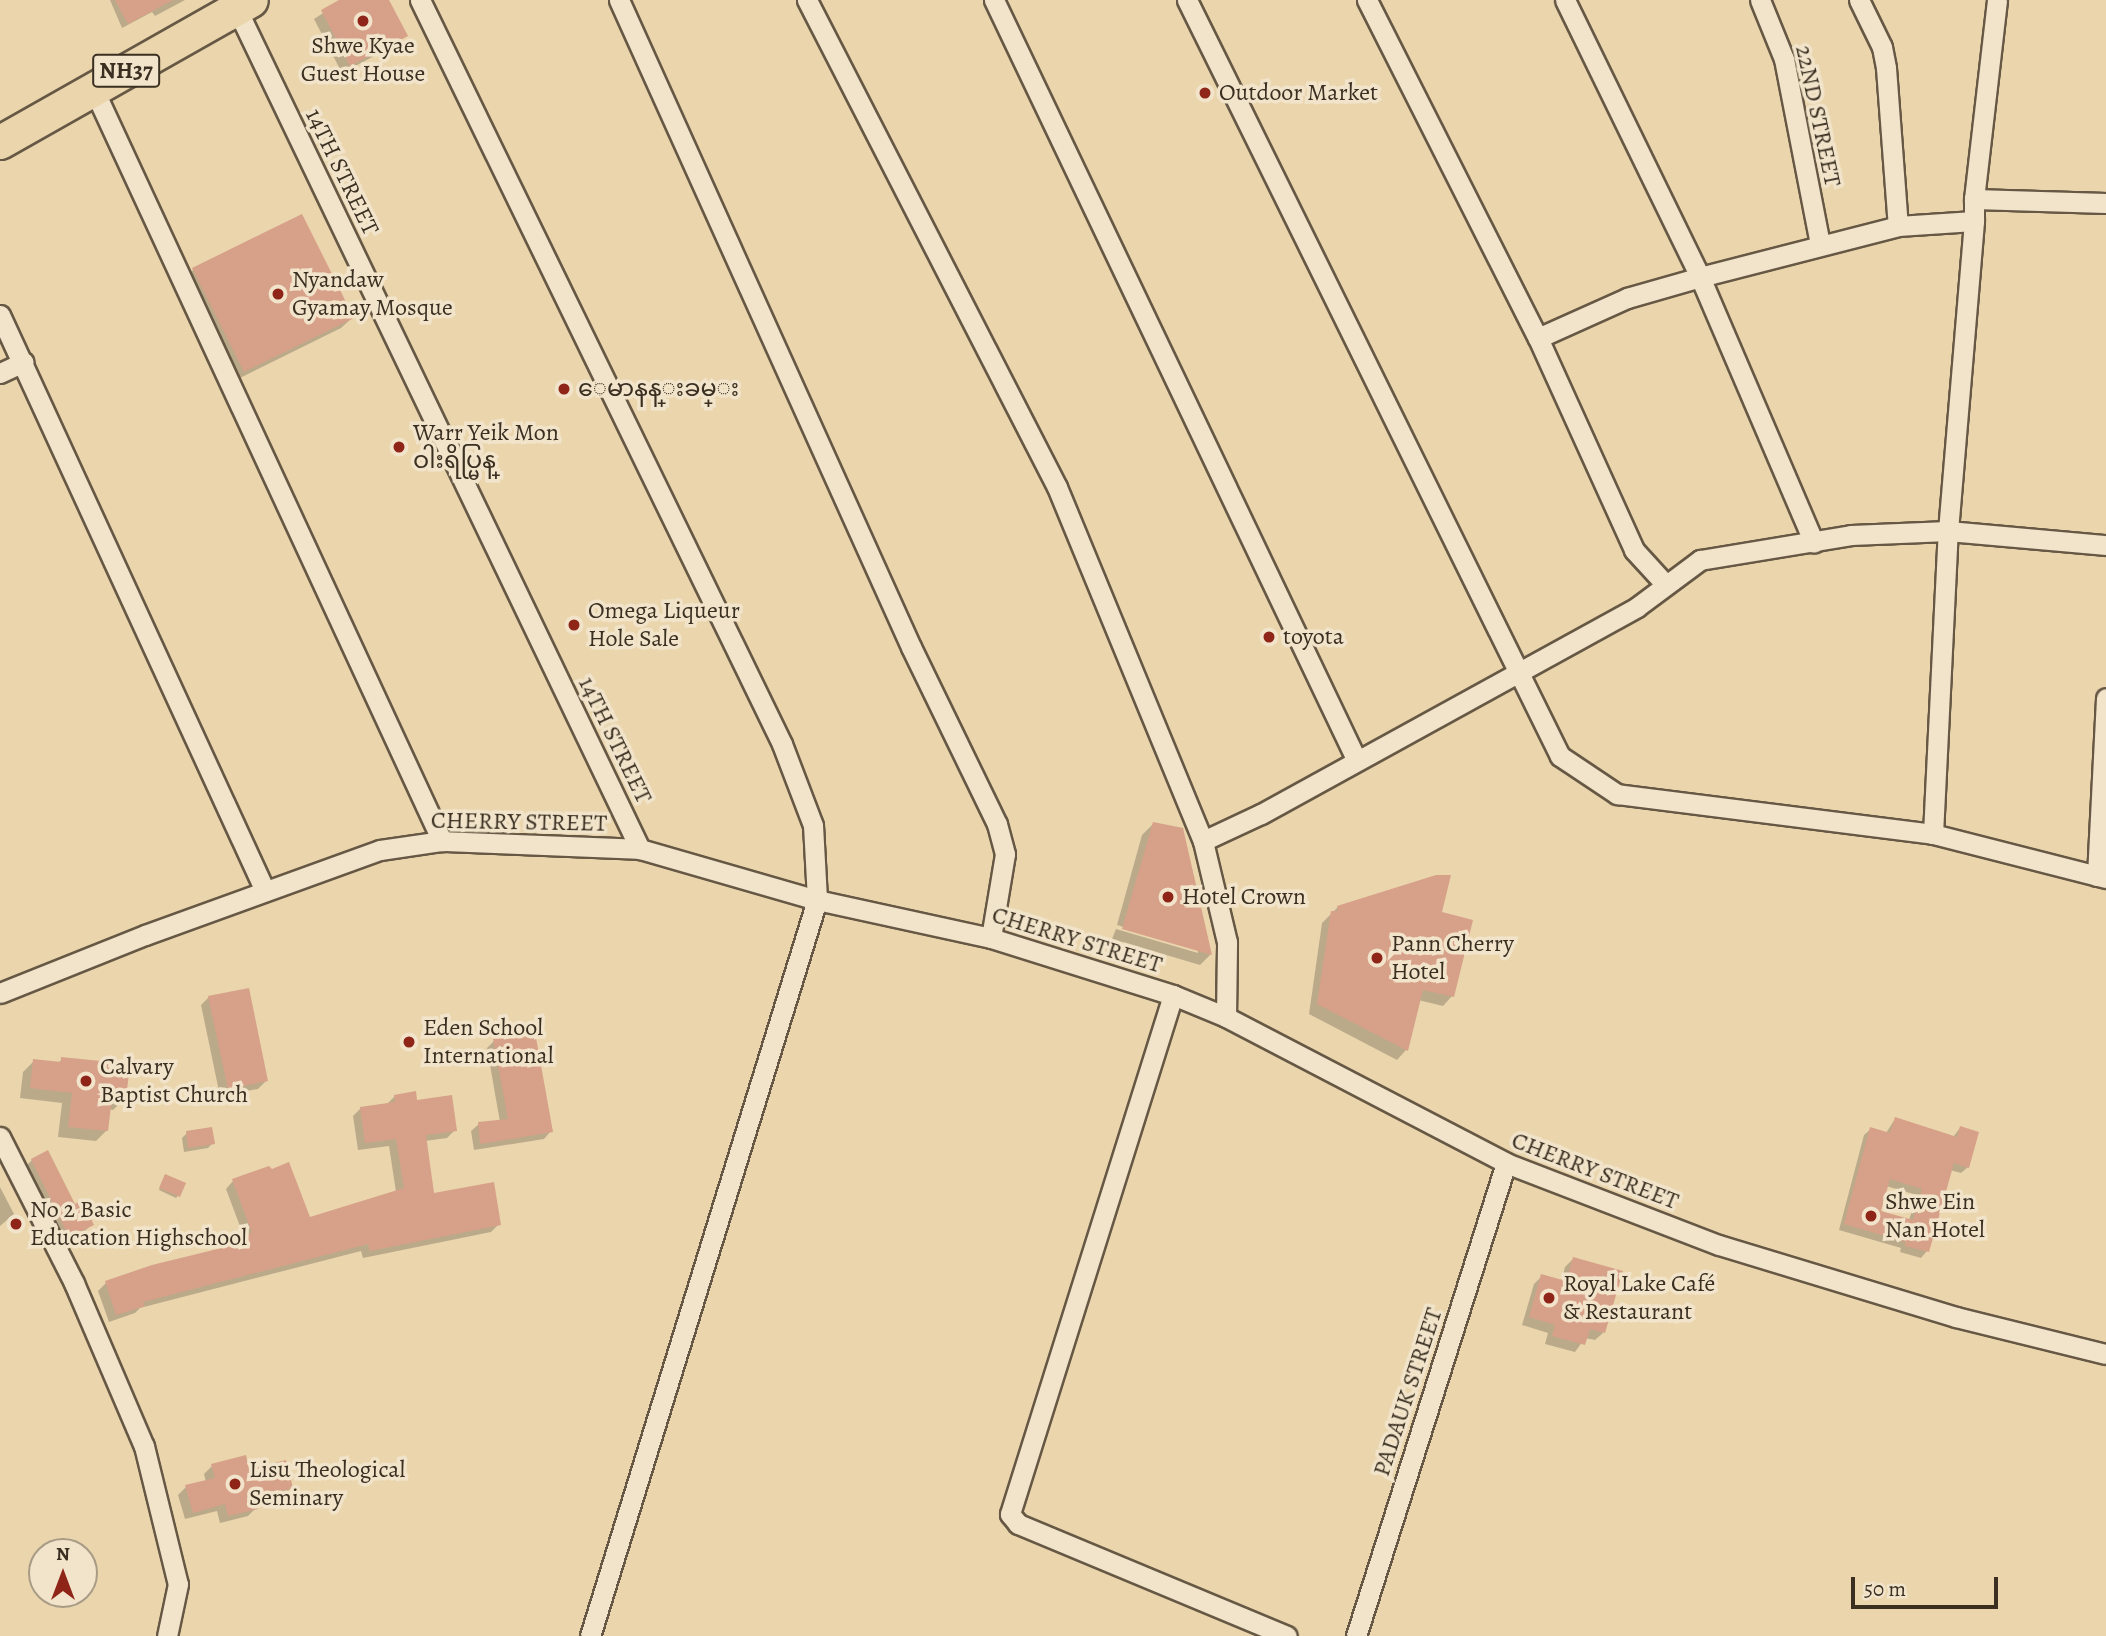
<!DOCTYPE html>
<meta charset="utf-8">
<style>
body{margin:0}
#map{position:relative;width:2106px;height:1636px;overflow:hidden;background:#ead5ad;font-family:Alegreya,"Noto Sans Myanmar",serif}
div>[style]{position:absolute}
.shadow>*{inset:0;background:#0003}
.building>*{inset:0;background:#d7a088}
.roads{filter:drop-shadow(2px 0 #665844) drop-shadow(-2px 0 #665844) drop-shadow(0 2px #665844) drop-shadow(0 -2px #665844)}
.minor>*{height:19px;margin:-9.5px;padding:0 9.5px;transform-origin:9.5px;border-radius:9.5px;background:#f1e4ca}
.trunk>*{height:33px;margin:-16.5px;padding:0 16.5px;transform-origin:16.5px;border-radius:16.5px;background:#ead5ad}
.dots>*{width:19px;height:19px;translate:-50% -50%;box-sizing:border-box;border:4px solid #f1e4ca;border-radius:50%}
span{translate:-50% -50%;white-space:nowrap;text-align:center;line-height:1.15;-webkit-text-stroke:7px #f1e4ca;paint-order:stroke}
.shield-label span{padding:2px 5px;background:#f1e4ca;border:2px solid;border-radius:5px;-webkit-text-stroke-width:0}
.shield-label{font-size:23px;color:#3a2f21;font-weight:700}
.poi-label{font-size:24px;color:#3a2f21}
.left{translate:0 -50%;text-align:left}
.street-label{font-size:24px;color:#3a2f21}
.north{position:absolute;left:28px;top:1538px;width:70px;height:70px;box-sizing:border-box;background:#f1e4ca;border:2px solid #a89c86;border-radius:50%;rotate:0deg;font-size:19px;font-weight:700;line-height:28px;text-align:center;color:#3a2f21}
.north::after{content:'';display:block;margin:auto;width:24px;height:32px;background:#8f2418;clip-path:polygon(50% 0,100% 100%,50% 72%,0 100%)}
.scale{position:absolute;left:1851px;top:1577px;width:147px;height:32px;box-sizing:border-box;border:4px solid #3a2f21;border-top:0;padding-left:9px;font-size:21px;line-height:24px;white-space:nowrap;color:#3a2f21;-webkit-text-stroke:5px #f1e4ca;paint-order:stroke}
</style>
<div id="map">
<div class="shadow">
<i style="clip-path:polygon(110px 0,185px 0,155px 16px,152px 12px,122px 28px)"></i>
<i style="clip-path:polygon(343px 0,387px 0,405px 36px,397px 44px,342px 73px,314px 19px)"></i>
<i style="clip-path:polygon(193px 270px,352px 318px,341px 328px,232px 382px,183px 281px)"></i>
<i style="clip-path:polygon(1153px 824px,1182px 829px,1210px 955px,1200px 965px,1112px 939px,1116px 929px,1198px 953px,1198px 949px,1117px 925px,1142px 835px)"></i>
<i style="clip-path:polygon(1338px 907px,1440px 914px,1452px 996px,1443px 1006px,1418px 1000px,1406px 1050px,1397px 1060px,1309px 1014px,1322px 923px)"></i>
<i style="clip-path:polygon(209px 997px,266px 1081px,258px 1089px,220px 1096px,201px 1005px)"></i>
<i style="clip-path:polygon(494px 1041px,551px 1131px,544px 1139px,474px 1150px,471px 1131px,479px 1124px,500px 1122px,487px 1048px)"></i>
<i style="clip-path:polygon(62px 1059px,124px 1099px,113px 1110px,109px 1109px,107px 1130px,96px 1141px,58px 1137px,62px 1103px,20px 1098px,23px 1072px,34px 1061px,57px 1064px)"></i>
<i style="clip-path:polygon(395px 1096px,416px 1102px,455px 1130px,447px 1138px,425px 1141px,433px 1195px,499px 1224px,491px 1232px,363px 1258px,361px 1251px,140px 1308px,135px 1313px,109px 1322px,98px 1291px,106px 1283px,233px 1246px,244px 1237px,226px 1189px,233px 1181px,308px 1219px,396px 1192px,389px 1146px,358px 1150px,353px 1116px,361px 1108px,386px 1105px)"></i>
<i style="clip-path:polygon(evenodd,1895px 1119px,1953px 1137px,1960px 1128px,1968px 1167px,1961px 1173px,1950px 1170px,1927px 1251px,1921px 1258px,1900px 1252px,1901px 1248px,1839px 1230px,1864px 1135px,1871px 1129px,1886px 1133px,1895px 1119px,1886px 1186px,1917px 1195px,1909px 1220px,1879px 1212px,1886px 1186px)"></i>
<i style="clip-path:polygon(187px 1133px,213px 1143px,208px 1148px,184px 1152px,182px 1138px)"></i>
<i style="clip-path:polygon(32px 1160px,92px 1224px,84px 1232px,61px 1244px,24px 1168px)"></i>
<i style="clip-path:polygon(164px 1178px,178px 1196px,176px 1198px,159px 1190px)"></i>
<i style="clip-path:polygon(0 1187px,14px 1214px,0 1226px)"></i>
<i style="clip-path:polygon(1573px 1259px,1603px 1333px,1595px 1340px,1585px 1338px,1575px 1352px,1545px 1344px,1548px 1333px,1522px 1325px,1534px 1284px,1542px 1276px,1561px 1282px,1565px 1267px)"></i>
<i style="clip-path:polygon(212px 1466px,248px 1471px,291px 1488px,283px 1496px,255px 1503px,256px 1508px,248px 1516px,220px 1523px,217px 1511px,185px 1519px,178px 1495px,186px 1487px,206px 1482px,204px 1474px)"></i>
</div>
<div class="building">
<i style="clip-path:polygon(115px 0,173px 0,128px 24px)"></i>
<i style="clip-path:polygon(339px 0,389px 0,408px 36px,350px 66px,321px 10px)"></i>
<i style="clip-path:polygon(302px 214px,354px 318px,244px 372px,192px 268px)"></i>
<i style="clip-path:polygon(1153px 822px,1183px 828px,1212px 955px,1122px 929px)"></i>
<i style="clip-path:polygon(1436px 875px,1451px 875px,1442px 912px,1473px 920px,1454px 997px,1423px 990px,1408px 1051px,1317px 1004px,1331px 911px,1338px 911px,1337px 906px)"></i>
<i style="clip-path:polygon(249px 988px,268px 1081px,228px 1089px,208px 996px)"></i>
<i style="clip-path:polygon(535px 1032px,553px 1132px,480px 1144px,478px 1122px,508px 1119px,493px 1039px)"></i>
<i style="clip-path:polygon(61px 1057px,130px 1064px,126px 1099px,112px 1098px,108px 1131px,68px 1127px,72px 1093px,30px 1088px,33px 1059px,61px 1062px)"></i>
<i style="clip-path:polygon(416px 1091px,417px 1100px,452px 1095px,457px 1131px,426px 1135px,434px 1193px,494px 1182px,501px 1225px,370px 1251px,368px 1244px,143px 1302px,145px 1306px,116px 1315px,105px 1281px,152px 1265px,242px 1243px,240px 1236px,252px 1233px,232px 1179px,269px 1166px,272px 1169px,289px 1162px,310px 1217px,404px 1188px,396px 1139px,365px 1143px,360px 1107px,395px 1102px,394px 1095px)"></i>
<i style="clip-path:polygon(evenodd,1895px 1117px,1957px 1137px,1960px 1126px,1979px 1132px,1969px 1168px,1954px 1163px,1929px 1252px,1905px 1246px,1906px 1242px,1844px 1224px,1870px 1127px,1890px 1133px,1895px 1117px,1890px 1179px,1922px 1189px,1913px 1220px,1881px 1211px,1890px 1179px)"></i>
<i style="clip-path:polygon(212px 1127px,215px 1144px,188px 1148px,186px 1131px)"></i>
<i style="clip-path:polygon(48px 1150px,75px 1204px,82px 1200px,94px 1225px,69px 1237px,31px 1159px)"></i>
<i style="clip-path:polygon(165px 1174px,186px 1183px,180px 1197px,159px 1188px)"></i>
<i style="clip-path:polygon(1573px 1257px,1623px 1271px,1605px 1333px,1590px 1329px,1585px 1345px,1552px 1336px,1555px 1325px,1529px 1317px,1541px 1274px,1566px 1281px)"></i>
<i style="clip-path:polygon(246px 1455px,249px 1469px,286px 1460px,293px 1488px,255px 1498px,258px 1509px,228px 1516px,225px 1504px,193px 1513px,185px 1485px,215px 1478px,211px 1464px)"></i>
</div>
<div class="roads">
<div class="minor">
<i style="left:420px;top:0;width:827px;rotate:64.05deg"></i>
<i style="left:782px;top:744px;width:87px;rotate:69.1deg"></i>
<i style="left:813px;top:825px;width:75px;rotate:86.9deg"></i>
<i style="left:817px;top:900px;width:770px;rotate:107.14deg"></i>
<i style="left:619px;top:0;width:710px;rotate:65.71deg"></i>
<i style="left:911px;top:647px;width:197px;rotate:64.1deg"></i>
<i style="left:997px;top:824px;width:31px;rotate:75deg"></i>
<i style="left:1005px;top:854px;width:85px;rotate:99.5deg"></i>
<i style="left:807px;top:0;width:547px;rotate:62.83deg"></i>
<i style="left:1057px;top:487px;width:383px;rotate:67.6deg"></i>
<i style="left:994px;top:0;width:841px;rotate:64.5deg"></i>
<i style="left:1187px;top:0;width:843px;rotate:63.74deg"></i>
<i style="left:1560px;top:756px;width:69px;rotate:33.7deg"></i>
<i style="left:1617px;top:794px;width:319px;rotate:7.2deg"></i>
<i style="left:1933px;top:834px;width:179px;rotate:14.3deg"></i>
<i style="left:1367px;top:0;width:379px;rotate:63.2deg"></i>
<i style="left:1538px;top:338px;width:233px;rotate:65.6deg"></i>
<i style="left:1634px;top:550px;width:46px;rotate:47.6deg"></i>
<i style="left:1565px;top:0;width:308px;rotate:64deg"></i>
<i style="left:1700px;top:277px;width:289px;rotate:66.8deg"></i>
<i style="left:1760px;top:0;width:64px;rotate:67.9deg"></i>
<i style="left:1784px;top:59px;width:188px;rotate:79deg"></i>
<i style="left:1859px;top:0;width:52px;rotate:63.9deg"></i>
<i style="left:1882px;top:47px;width:21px;rotate:79deg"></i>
<i style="left:1886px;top:68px;width:158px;rotate:85.7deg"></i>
<i style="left:233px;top:1px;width:941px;rotate:64.36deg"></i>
<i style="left:94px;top:90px;width:828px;rotate:65.14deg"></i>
<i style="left:1974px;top:199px;width:200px;rotate:-83.4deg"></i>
<i style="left:0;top:315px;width:634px;rotate:65.29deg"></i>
<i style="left:1538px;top:338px;width:98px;rotate:-24.2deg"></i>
<i style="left:1627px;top:298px;width:76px;rotate:-16deg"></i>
<i style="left:1700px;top:277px;width:204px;rotate:-14.4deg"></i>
<i style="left:1898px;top:226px;width:76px;rotate:-3.8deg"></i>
<i style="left:1974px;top:221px;width:22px;rotate:-90deg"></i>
<i style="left:1974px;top:199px;width:132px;rotate:1.7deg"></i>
<i style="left:0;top:373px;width:26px;rotate:-25deg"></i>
<i style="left:1933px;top:834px;width:303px;rotate:-87.2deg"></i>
<i style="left:1948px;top:531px;width:311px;rotate:-85.2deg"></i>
<i style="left:2097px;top:876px;width:178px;rotate:-87.1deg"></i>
<i style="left:0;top:993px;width:156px;rotate:-21.8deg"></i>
<i style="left:145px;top:935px;width:250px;rotate:-19.9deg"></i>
<i style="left:380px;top:850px;width:63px;rotate:-8.3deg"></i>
<i style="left:442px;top:841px;width:198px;rotate:2.3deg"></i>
<i style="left:640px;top:849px;width:184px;rotate:16.1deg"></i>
<i style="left:817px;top:900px;width:178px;rotate:12.3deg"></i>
<i style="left:991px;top:938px;width:191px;rotate:17.4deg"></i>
<i style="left:1173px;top:995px;width:57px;rotate:22.5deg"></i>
<i style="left:1226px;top:1017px;width:316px;rotate:27.5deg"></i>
<i style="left:1506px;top:1163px;width:228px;rotate:21.1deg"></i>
<i style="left:1719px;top:1245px;width:248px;rotate:16.9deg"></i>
<i style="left:1956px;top:1317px;width:154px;rotate:13.9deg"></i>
<i style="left:1173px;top:995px;width:544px;rotate:107.44deg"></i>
<i style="left:1010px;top:1514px;width:13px;rotate:51deg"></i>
<i style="left:1018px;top:1524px;width:291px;rotate:22.6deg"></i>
<i style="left:1226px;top:1017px;width:75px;rotate:-89.2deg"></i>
<i style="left:1227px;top:942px;width:104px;rotate:-103.4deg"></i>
<i style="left:1203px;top:841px;width:64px;rotate:-25deg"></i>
<i style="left:1261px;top:814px;width:429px;rotate:-28.8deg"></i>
<i style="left:1637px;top:607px;width:79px;rotate:-36.7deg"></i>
<i style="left:1700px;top:560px;width:153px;rotate:-9.4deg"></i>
<i style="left:1851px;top:535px;width:97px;rotate:-2.4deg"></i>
<i style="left:1948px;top:531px;width:159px;rotate:5.1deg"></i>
<i style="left:0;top:1137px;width:164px;rotate:63.1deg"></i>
<i style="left:74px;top:1283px;width:177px;rotate:66.8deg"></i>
<i style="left:144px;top:1446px;width:142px;rotate:76.2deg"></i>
<i style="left:178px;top:1584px;width:53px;rotate:101.9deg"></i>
<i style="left:1356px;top:1636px;width:496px;rotate:-72.4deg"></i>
</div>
<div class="trunk">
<i style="left:0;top:142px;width:288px;rotate:-29.5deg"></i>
</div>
</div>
<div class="dots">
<i style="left:363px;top:21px;background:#8f2418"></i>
<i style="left:1205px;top:93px;background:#8f2418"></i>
<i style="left:278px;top:294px;background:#8f2418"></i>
<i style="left:564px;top:389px;background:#8f2418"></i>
<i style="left:399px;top:447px;background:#8f2418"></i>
<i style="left:574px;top:625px;background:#8f2418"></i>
<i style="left:1269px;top:637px;background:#8f2418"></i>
<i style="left:1168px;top:897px;background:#8f2418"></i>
<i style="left:1377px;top:958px;background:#8f2418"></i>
<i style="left:409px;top:1042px;background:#8f2418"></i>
<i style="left:86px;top:1081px;background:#8f2418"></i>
<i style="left:1871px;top:1216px;background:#8f2418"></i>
<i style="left:16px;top:1224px;background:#8f2418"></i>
<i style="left:1549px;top:1298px;background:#8f2418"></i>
<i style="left:235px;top:1484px;background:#8f2418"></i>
</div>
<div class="shield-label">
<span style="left:126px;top:71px">NH37</span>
</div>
<div class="poi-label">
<span style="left:363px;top:60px">Shwe Kyae<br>Guest House</span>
<span class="left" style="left:1219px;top:93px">Outdoor Market</span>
<span class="left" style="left:292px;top:294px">Nyandaw<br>Gyamay Mosque</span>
<span class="left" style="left:578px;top:389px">ေမာနန္းခမ္း</span>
<span class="left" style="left:413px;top:447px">Warr Yeik Mon<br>ဝါးရိပ္မြန္</span>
<span class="left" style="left:588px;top:625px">Omega Liqueur<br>Hole Sale</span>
<span class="left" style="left:1283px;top:637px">toyota</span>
<span class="left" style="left:1182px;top:897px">Hotel Crown</span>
<span class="left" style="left:1391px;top:958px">Pann Cherry<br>Hotel</span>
<span class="left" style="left:423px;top:1042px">Eden School<br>International</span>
<span class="left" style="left:100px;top:1081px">Calvary<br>Baptist Church</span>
<span class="left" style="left:1885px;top:1216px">Shwe Ein<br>Nan Hotel</span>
<span class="left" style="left:30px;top:1224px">No 2 Basic<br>Education Highschool</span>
<span class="left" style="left:1563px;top:1298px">Royal Lake Café<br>&amp; Restaurant</span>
<span class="left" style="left:249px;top:1484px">Lisu Theological<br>Seminary</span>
</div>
<div class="street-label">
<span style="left:1818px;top:116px;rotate:78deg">22ND STREET</span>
<span style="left:342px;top:172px;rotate:64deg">14TH STREET</span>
<span style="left:615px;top:740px;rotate:64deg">14TH STREET</span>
<span style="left:519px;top:822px;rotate:1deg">CHERRY STREET</span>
<span style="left:1077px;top:940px;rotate:17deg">CHERRY STREET</span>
<span style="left:1595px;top:1171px;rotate:21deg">CHERRY STREET</span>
<span style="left:1408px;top:1392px;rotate:-72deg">PADAUK STREET</span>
</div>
<div class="north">N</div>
<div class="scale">50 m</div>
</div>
